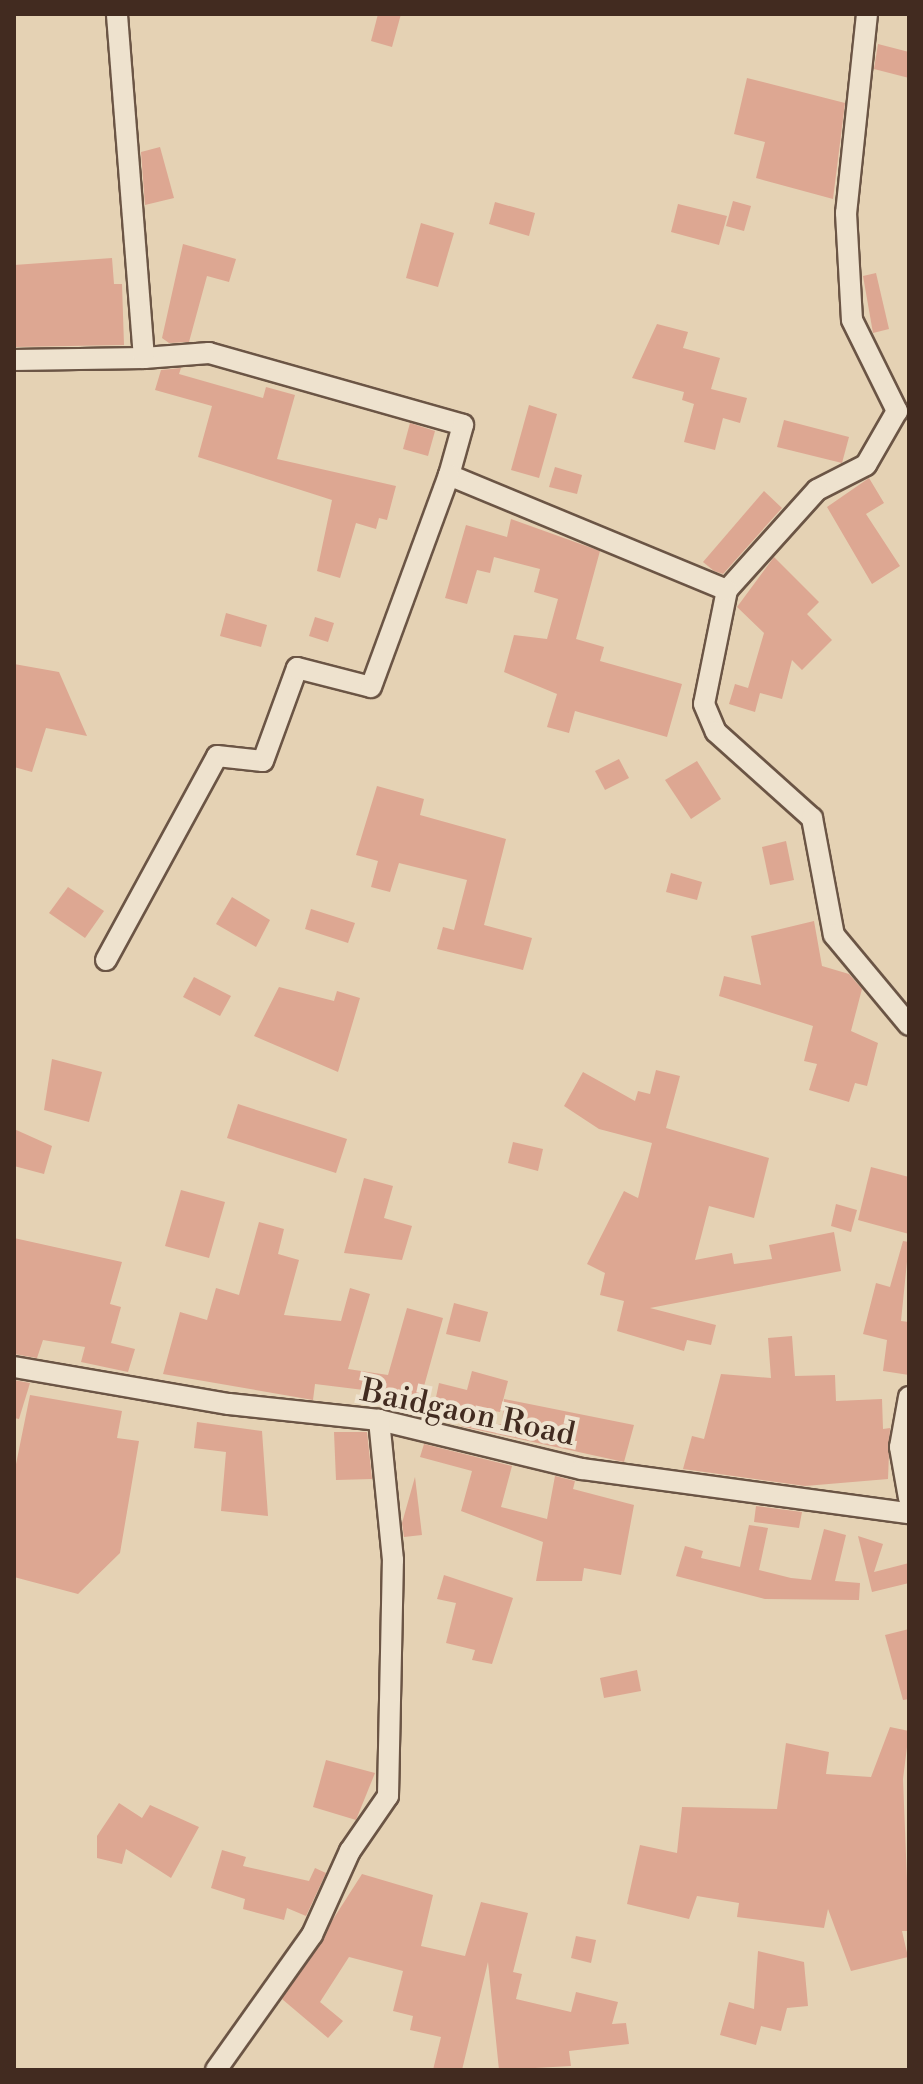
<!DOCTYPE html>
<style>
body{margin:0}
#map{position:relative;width:923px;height:2084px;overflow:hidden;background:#e5d2b4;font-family:"Libre Bodoni",serif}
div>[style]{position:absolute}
.building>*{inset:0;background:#dda792}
.roads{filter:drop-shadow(2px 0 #6b5545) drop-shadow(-2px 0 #6b5545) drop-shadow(0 2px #6b5545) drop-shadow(0 -2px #6b5545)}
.street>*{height:20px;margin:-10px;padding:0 10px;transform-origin:10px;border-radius:10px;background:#eee2ce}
span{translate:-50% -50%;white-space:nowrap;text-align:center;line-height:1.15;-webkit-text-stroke:8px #eee2ce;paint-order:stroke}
.street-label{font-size:32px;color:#422b20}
.frame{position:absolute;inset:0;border:16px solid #422b20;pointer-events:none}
</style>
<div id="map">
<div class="building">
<i style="clip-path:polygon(378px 14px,401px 14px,392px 47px,371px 41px)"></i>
<i style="clip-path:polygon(878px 44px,909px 52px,909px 78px,874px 69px)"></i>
<i style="clip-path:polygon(747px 78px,845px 103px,833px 199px,756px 178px,765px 142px,734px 134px)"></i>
<i style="clip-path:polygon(160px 147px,174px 198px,145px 205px,141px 152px)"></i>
<i style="clip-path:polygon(733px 201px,751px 206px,744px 231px,726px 226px)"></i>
<i style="clip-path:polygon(495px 202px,535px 213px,529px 236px,489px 224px)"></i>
<i style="clip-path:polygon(678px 204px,727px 216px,719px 245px,671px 232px)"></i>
<i style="clip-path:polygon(421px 223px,454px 233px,438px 287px,406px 278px)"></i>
<i style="clip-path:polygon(183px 244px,236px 259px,229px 282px,207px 276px,189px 342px,169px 343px,162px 338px)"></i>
<i style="clip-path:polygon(112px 258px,114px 284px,122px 284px,124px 345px,14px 347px,14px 265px)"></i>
<i style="clip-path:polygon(876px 273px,889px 329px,873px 333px,863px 276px)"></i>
<i style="clip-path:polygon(657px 324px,688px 332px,683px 348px,720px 358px,711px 389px,747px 398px,740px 423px,723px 418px,715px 450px,684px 442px,694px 404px,682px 400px,684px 392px,632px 378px)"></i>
<i style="clip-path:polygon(181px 368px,179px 374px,263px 398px,266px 387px,295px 395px,277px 459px,396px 486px,387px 520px,379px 518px,376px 529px,356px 523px,340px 578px,317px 571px,332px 500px,198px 457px,212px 406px,155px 390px,161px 370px)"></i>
<i style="clip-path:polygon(529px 405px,557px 414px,539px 478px,511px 470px)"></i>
<i style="clip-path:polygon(784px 420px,849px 437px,842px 463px,777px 447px)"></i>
<i style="clip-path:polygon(410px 423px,435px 431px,428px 456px,403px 449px)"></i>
<i style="clip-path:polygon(555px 467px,582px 475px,577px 494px,549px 487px)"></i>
<i style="clip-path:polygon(869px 478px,884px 503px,866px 514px,900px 566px,872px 584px,827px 507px)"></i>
<i style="clip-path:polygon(764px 491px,782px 508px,723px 574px,714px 571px,703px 562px)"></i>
<i style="clip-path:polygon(511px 519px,600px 551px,576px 639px,604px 647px,600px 661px,682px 684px,667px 737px,575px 711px,569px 733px,547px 727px,557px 694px,504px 672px,514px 635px,547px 639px,558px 599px,534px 592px,540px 569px,494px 557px,490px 573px,477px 570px,467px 604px,445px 598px,466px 525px,507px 537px)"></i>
<i style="clip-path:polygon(774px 557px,819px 602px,807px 614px,832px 640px,802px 670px,792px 660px,782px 699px,760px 693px,755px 712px,729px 704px,735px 684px,748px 688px,764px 633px,737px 607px)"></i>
<i style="clip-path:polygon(226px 613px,267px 625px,261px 647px,220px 636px)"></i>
<i style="clip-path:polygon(315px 617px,334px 623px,328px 642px,309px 636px)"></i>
<i style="clip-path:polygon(14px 664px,59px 672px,87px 736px,46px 728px,32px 772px,14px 767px)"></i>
<i style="clip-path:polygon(619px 759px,629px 778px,605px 790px,595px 771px)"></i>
<i style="clip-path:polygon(697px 761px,721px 799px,691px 819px,665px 780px)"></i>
<i style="clip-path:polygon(377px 786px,424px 799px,420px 815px,506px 839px,484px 925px,532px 938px,523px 970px,437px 949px,443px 927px,454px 930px,467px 880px,399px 863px,390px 892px,371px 887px,378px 861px,356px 855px)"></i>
<i style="clip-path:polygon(786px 841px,794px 880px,770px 885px,762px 847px)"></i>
<i style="clip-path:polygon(671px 873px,702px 882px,697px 900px,666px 892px)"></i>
<i style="clip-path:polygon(68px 887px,104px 911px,85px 938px,49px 913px)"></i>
<i style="clip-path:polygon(232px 897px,270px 920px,256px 947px,216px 924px)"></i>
<i style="clip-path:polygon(311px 909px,355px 923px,348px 943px,305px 929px)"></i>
<i style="clip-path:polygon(814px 921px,822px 966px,849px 974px,862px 989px,851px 1031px,878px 1043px,867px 1086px,855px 1083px,849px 1102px,809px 1090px,817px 1064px,804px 1061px,813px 1026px,719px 996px,724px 976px,761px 985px,751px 936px)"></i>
<i style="clip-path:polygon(194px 977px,231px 996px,220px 1016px,183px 997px)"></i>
<i style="clip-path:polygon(279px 987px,334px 1001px,337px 991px,360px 998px,338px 1072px,254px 1036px)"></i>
<i style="clip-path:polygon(52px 1059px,102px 1072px,89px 1122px,44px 1110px)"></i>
<i style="clip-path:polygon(656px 1070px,680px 1076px,666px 1128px,769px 1158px,754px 1218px,709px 1206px,695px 1260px,732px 1253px,734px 1264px,772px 1259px,769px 1245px,834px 1232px,841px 1271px,650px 1308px,716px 1325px,711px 1345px,687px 1340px,684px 1351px,617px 1331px,624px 1301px,600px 1295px,605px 1273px,587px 1264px,624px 1191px,638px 1198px,652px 1143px,599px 1129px,564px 1106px,583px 1072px,635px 1101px,638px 1091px,650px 1094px)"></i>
<i style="clip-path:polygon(238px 1104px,347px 1139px,336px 1173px,227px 1138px)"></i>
<i style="clip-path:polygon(14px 1129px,52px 1146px,44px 1174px,14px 1166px)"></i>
<i style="clip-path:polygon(513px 1142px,543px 1149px,538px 1171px,508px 1163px)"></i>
<i style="clip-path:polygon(871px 1167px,909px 1177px,909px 1234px,858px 1220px)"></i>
<i style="clip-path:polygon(364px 1178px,393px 1186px,384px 1218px,412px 1226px,402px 1260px,344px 1253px)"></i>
<i style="clip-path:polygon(181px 1190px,225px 1202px,209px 1258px,165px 1246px)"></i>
<i style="clip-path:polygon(836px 1204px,857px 1210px,851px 1232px,831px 1226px)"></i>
<i style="clip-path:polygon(259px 1222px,284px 1229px,278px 1254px,299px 1260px,284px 1315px,341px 1321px,350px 1288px,370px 1294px,348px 1369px,388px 1375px,407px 1308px,443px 1318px,421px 1397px,315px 1384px,313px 1400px,163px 1374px,180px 1312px,207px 1320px,216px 1288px,239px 1295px)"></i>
<i style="clip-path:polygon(14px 1238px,122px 1262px,110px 1304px,121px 1307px,111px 1343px,135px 1349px,128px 1372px,81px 1362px,85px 1347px,43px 1340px,37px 1358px,14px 1354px)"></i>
<i style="clip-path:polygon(903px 1241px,909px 1242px,901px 1321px,909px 1322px,909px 1375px,883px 1371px,887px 1340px,863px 1334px,876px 1283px,890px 1287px)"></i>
<i style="clip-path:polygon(454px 1303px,488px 1312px,480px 1342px,446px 1334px)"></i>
<i style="clip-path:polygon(792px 1336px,795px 1376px,835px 1375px,836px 1401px,882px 1399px,883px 1429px,890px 1428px,888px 1479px,805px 1486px,683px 1469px,692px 1436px,704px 1439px,721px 1374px,771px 1378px,768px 1338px)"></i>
<i style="clip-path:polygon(472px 1371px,508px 1381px,500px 1412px,435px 1402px,439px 1383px,467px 1390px)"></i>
<i style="clip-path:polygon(14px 1380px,30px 1383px,19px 1419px,14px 1418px)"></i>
<i style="clip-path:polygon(30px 1395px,122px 1411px,117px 1438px,139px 1441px,120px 1553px,78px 1594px,14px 1577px,14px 1474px)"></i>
<i style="clip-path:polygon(504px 1399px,634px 1425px,624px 1462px,460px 1426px,502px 1424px)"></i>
<i style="clip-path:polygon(197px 1422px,262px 1431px,268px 1516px,221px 1511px,226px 1452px,194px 1448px)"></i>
<i style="clip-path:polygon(334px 1432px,367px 1432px,372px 1479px,336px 1480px)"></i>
<i style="clip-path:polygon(424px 1444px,512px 1466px,501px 1507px,547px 1519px,555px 1476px,575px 1481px,573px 1489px,634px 1505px,621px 1575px,584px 1568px,582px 1581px,536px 1581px,543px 1542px,461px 1511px,472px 1471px,420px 1457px)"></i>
<i style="clip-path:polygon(415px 1477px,422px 1535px,404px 1537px,402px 1523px)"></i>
<i style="clip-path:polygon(756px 1506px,802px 1512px,799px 1528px,754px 1522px)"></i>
<i style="clip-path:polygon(749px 1525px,768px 1528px,759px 1570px,791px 1578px,811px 1580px,824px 1529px,846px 1535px,835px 1581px,860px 1583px,859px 1600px,765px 1599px,676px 1576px,685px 1546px,703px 1551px,701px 1558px,740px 1567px)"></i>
<i style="clip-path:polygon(858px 1536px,883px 1544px,874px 1572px,909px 1563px,909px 1583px,872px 1592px)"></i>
<i style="clip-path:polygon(444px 1575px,513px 1598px,492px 1664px,472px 1660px,475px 1650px,446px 1643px,456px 1603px,437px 1599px)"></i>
<i style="clip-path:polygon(909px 1629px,909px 1699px,903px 1700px,885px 1635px)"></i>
<i style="clip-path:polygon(637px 1670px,641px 1691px,604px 1698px,600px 1678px)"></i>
<i style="clip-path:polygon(890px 1727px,909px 1731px,903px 1779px,909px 1931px,902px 1931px,908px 1957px,851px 1971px,828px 1909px,824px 1928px,737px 1917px,739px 1903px,697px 1896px,689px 1919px,627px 1904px,640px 1845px,677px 1853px,682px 1807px,777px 1809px,786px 1743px,829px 1752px,826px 1774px,871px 1777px)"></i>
<i style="clip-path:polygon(326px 1760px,375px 1773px,356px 1820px,313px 1807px)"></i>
<i style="clip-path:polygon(119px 1803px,142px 1818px,150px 1805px,199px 1827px,171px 1878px,126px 1849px,122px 1864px,97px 1858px,97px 1836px)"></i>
<i style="clip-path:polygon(222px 1850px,246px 1857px,243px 1866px,309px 1881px,315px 1868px,326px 1873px,306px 1916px,287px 1908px,284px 1920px,243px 1909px,245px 1899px,211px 1888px)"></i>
<i style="clip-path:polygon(362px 1874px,433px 1895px,421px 1946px,465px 1956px,481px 1902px,528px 1913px,513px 1972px,522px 1974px,516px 1999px,571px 2012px,576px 1992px,618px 2002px,612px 2024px,626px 2023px,629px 2044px,569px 2051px,571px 2066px,499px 2070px,488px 1962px,462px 2070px,433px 2070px,441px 2037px,410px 2030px,413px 2016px,393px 2011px,403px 1971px,349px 1957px,320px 2002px,343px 2021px,328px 2038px,282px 1999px)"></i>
<i style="clip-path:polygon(576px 1936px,596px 1940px,591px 1963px,571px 1958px)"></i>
<i style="clip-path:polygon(758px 1951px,804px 1962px,808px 2006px,787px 2008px,781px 2031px,761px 2026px,756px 2045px,720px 2035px,729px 2002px,754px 2009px)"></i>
</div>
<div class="roads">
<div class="street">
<i style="left:867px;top:14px;width:200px;rotate:96deg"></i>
<i style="left:846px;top:213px;width:107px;rotate:86.8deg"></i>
<i style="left:852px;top:320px;width:102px;rotate:63.7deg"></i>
<i style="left:897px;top:411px;width:62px;rotate:119.9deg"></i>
<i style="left:866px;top:465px;width:55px;rotate:153deg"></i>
<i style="left:817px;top:490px;width:135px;rotate:132deg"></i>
<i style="left:727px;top:590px;width:116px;rotate:101.4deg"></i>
<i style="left:704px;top:704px;width:30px;rotate:67deg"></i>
<i style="left:716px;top:732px;width:129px;rotate:41.9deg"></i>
<i style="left:812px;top:818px;width:119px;rotate:79.4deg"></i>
<i style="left:834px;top:935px;width:117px;rotate:50.2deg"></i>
<i style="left:144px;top:358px;width:65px;rotate:-4.4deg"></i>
<i style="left:209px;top:353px;width:264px;rotate:15.8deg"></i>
<i style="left:463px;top:425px;width:52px;rotate:105.6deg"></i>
<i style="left:449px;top:475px;width:301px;rotate:22.5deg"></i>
<i style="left:14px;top:360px;width:130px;rotate:-0.9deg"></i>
<i style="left:144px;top:358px;width:345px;rotate:-94.5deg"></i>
<i style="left:106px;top:960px;width:232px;rotate:-61.4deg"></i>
<i style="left:217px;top:756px;width:46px;rotate:6.2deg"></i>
<i style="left:263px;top:761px;width:99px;rotate:-69.9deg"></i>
<i style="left:297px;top:668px;width:76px;rotate:14.4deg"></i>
<i style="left:371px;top:687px;width:226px;rotate:-69.8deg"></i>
<i style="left:14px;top:1367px;width:218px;rotate:9.8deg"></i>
<i style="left:229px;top:1404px;width:151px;rotate:6.1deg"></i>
<i style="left:379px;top:1420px;width:209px;rotate:13.6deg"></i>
<i style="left:582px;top:1469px;width:330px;rotate:7.7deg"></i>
<i style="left:909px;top:1397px;width:51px;rotate:100.2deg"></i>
<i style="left:900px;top:1447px;width:52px;rotate:80deg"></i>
<i style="left:216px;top:2070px;width:166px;rotate:-54.6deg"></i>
<i style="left:312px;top:1935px;width:92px;rotate:-65.7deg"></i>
<i style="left:350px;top:1851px;width:67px;rotate:-55.4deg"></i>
<i style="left:388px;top:1796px;width:236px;rotate:-88.8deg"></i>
<i style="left:393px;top:1560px;width:141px;rotate:-95.7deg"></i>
</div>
</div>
<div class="street-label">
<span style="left:468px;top:1413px;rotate:12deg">Baidgaon Road</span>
</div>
<div class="frame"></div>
</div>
